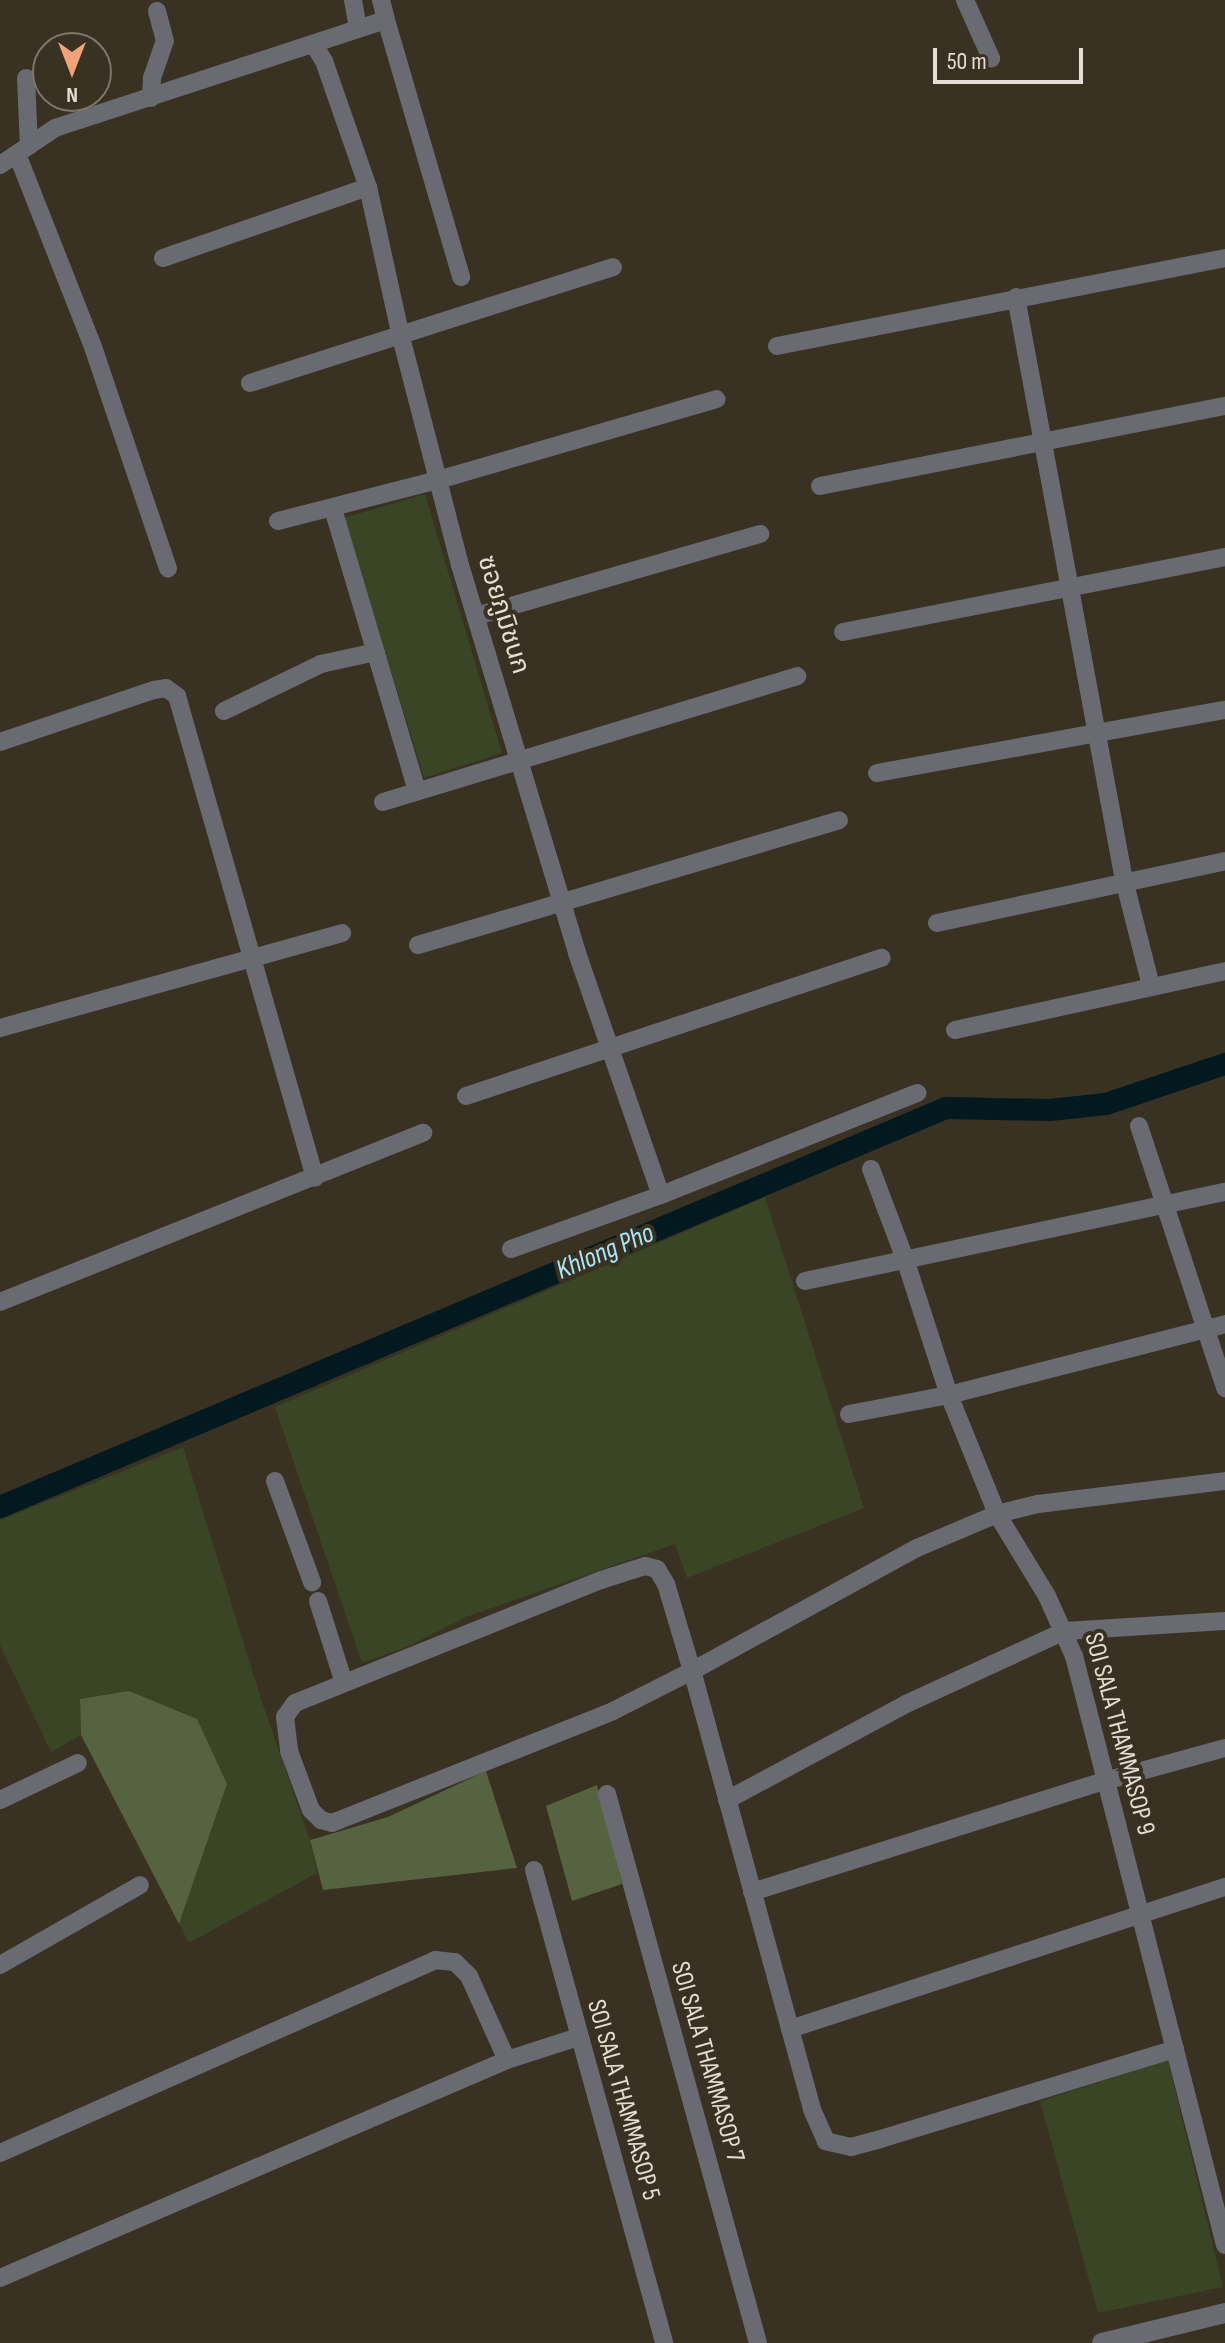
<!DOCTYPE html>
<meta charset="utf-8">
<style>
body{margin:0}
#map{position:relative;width:1225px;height:2343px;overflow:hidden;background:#393122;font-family:"Sofia Sans Condensed","Noto Sans Thai",sans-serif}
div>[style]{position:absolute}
.green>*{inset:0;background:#394525}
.forest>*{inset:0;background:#566341}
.canal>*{height:22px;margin:-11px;padding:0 11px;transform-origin:11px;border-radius:11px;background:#02191f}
.minor>*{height:18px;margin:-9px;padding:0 9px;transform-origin:9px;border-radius:9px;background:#6a6a72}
.tertiary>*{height:20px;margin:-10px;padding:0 10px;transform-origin:10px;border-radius:10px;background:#6a6a72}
span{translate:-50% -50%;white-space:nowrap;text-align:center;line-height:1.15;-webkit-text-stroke:8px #393122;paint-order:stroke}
.street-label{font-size:26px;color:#e4ded5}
.water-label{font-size:28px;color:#aae8f9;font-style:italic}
.north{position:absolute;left:32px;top:32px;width:80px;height:80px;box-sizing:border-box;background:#393122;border:2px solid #7d766a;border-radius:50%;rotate:180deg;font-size:22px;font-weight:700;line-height:32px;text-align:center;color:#e4ded5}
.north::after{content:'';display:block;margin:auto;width:28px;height:36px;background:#f0a279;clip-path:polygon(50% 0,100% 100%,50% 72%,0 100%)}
.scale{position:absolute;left:933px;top:48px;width:150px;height:36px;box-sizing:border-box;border:4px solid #e4ded5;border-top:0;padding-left:10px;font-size:24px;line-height:28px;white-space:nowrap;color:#e4ded5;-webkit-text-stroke:6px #393122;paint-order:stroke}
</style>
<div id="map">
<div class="green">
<i style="clip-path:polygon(425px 494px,502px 753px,424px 778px,344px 518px)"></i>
<i style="clip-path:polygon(765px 1197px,864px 1508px,687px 1578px,675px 1544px,466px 1617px,409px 1646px,362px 1663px,275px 1407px)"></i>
<i style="clip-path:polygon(183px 1447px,262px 1702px,310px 1840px,317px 1873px,189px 1943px,179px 1924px,227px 1784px,80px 1699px,81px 1735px,51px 1752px,0 1645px,0 1520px)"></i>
<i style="clip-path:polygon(1168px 2060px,1223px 2287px,1098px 2313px,1040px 2101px)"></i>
</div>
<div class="forest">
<i style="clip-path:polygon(129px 1691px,197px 1719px,227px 1784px,179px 1924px,81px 1735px,80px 1699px)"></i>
<i style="clip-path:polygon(486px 1771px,517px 1868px,323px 1890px,310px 1840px,388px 1817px)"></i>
<i style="clip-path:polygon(597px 1785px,622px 1884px,572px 1901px,546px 1806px)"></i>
</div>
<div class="canal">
<i style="left:0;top:1507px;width:1027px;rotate:-22.87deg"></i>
<i style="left:946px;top:1108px;width:104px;rotate:1.1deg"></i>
<i style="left:1050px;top:1110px;width:56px;rotate:-6.1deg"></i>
<i style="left:1106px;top:1104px;width:126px;rotate:-18.6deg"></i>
</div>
<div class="minor">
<i style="left:353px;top:0;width:27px;rotate:80deg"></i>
<i style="left:965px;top:0;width:64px;rotate:65.9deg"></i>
<i style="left:386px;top:20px;width:268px;rotate:73.7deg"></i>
<i style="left:314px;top:45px;width:19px;rotate:58deg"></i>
<i style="left:324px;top:61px;width:133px;rotate:70.8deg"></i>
<i style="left:368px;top:187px;width:154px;rotate:77.6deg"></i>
<i style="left:401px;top:337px;width:236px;rotate:75.5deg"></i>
<i style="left:460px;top:565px;width:405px;rotate:73.2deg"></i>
<i style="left:577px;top:953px;width:256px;rotate:70.9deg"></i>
<i style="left:26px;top:78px;width:68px;rotate:87.5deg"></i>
<i style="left:151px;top:98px;width:20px;rotate:-87deg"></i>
<i style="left:152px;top:78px;width:39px;rotate:-71deg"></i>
<i style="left:165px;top:41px;width:31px;rotate:-105deg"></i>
<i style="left:17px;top:154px;width:204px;rotate:68.5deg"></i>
<i style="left:92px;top:344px;width:237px;rotate:71.3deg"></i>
<i style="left:0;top:165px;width:66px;rotate:-33.9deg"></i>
<i style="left:55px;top:128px;width:348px;rotate:-18.1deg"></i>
<i style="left:386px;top:20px;width:21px;rotate:-104deg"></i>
<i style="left:163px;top:258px;width:217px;rotate:-19.1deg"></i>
<i style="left:1016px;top:297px;width:593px;rotate:79.51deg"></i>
<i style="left:1124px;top:880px;width:109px;rotate:75.7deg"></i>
<i style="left:777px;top:346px;width:457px;rotate:-11.1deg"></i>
<i style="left:250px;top:383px;width:381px;rotate:-17.7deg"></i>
<i style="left:820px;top:486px;width:413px;rotate:-11.2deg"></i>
<i style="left:333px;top:509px;width:294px;rotate:73.4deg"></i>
<i style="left:278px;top:521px;width:165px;rotate:-14.4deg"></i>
<i style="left:438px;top:480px;width:290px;rotate:-16.2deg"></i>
<i style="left:476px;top:616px;width:296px;rotate:-16.1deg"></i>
<i style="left:843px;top:632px;width:389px;rotate:-11.1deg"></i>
<i style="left:224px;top:711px;width:108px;rotate:-25.9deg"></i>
<i style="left:321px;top:664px;width:56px;rotate:-12.3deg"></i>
<i style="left:0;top:742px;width:163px;rotate:-18.7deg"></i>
<i style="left:154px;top:690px;width:12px;rotate:-9deg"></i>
<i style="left:166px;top:688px;width:14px;rotate:36deg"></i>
<i style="left:177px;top:696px;width:501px;rotate:74.02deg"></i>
<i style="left:877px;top:773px;width:354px;rotate:-10.3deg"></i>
<i style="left:383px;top:802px;width:433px;rotate:-16.9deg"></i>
<i style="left:937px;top:923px;width:295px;rotate:-12.1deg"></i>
<i style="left:418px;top:945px;width:439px;rotate:-16.5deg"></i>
<i style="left:0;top:1028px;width:355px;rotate:-15.5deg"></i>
<i style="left:955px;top:1030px;width:276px;rotate:-12.3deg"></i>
<i style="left:466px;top:1096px;width:438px;rotate:-18.4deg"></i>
<i style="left:1139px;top:1126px;width:276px;rotate:71.8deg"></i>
<i style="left:871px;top:1169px;width:96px;rotate:69.3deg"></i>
<i style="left:905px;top:1259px;width:143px;rotate:72.1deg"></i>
<i style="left:949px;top:1395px;width:128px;rotate:68deg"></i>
<i style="left:997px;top:1514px;width:96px;rotate:58.6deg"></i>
<i style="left:1047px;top:1596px;width:66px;rotate:65.8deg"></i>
<i style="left:1074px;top:1656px;width:608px;rotate:75.62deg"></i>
<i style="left:511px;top:1249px;width:159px;rotate:-19.8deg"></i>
<i style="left:661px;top:1195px;width:276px;rotate:-21.7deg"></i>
<i style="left:805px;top:1281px;width:429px;rotate:-12deg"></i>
<i style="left:0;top:1302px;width:456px;rotate:-21.8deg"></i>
<i style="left:849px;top:1414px;width:102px;rotate:-10.8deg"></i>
<i style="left:949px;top:1395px;width:285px;rotate:-14.4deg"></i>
<i style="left:275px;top:1481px;width:108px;rotate:69.9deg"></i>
<i style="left:318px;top:1601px;width:86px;rotate:72.4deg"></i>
<i style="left:607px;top:1794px;width:569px;rotate:74.62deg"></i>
<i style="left:0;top:1800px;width:86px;rotate:-25.4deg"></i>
<i style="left:727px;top:1800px;width:203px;rotate:-28.2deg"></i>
<i style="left:906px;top:1704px;width:175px;rotate:-24.7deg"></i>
<i style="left:1065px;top:1631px;width:160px;rotate:-3.6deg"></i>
<i style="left:534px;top:1870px;width:491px;rotate:74.6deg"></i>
<i style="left:752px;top:1892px;width:370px;rotate:-17.5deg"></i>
<i style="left:1105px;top:1781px;width:124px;rotate:-15.4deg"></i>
<i style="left:0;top:1965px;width:161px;rotate:-29.7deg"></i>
<i style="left:790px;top:2029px;width:458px;rotate:-18.1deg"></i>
<i style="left:1175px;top:2049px;width:307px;rotate:163deg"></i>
<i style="left:881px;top:2139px;width:31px;rotate:165deg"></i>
<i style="left:851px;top:2147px;width:26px;rotate:-167deg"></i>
<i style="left:826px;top:2141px;width:35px;rotate:-114deg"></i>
<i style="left:812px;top:2109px;width:454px;rotate:-105.3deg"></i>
<i style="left:692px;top:1671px;width:91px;rotate:-106.6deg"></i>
<i style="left:666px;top:1584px;width:17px;rotate:-121deg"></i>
<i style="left:657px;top:1569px;width:12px;rotate:-166deg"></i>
<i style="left:645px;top:1566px;width:46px;rotate:162.3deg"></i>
<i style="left:601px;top:1580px;width:330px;rotate:158.1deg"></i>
<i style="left:295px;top:1703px;width:17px;rotate:126deg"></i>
<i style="left:285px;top:1717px;width:34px;rotate:83deg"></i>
<i style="left:289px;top:1751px;width:63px;rotate:69.6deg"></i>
<i style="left:311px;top:1810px;width:14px;rotate:45deg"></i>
<i style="left:321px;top:1820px;width:11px;rotate:15deg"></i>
<i style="left:332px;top:1823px;width:302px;rotate:-21.7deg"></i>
<i style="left:613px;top:1711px;width:89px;rotate:-26.9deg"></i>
<i style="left:692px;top:1671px;width:256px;rotate:-28.7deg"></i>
<i style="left:917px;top:1548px;width:87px;rotate:-23deg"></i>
<i style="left:997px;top:1514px;width:42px;rotate:-13.7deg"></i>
<i style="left:1038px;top:1504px;width:188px;rotate:-7deg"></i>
<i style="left:0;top:2153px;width:476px;rotate:-23.9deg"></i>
<i style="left:435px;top:1960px;width:20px;rotate:6deg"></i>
<i style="left:455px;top:1962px;width:20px;rotate:45deg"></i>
<i style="left:469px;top:1976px;width:92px;rotate:65.7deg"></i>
<i style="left:0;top:2278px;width:552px;rotate:-23.27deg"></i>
<i style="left:507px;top:2060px;width:75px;rotate:-17.9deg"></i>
</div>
<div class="tertiary">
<i style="left:1102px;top:2343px;width:127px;rotate:-13.7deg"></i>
</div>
<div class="street-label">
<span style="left:503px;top:615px;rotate:73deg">ซอยภูมิชนก</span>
<span style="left:1119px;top:1734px;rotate:75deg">SOI SALA THAMMASOP 9</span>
<span style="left:707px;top:2062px;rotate:74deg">SOI SALA THAMMASOP 7</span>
<span style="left:623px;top:2100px;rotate:74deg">SOI SALA THAMMASOP 5</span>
</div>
<div class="water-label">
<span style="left:605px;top:1252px;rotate:-23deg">Khlong Pho</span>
</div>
<div class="north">N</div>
<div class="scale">50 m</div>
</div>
